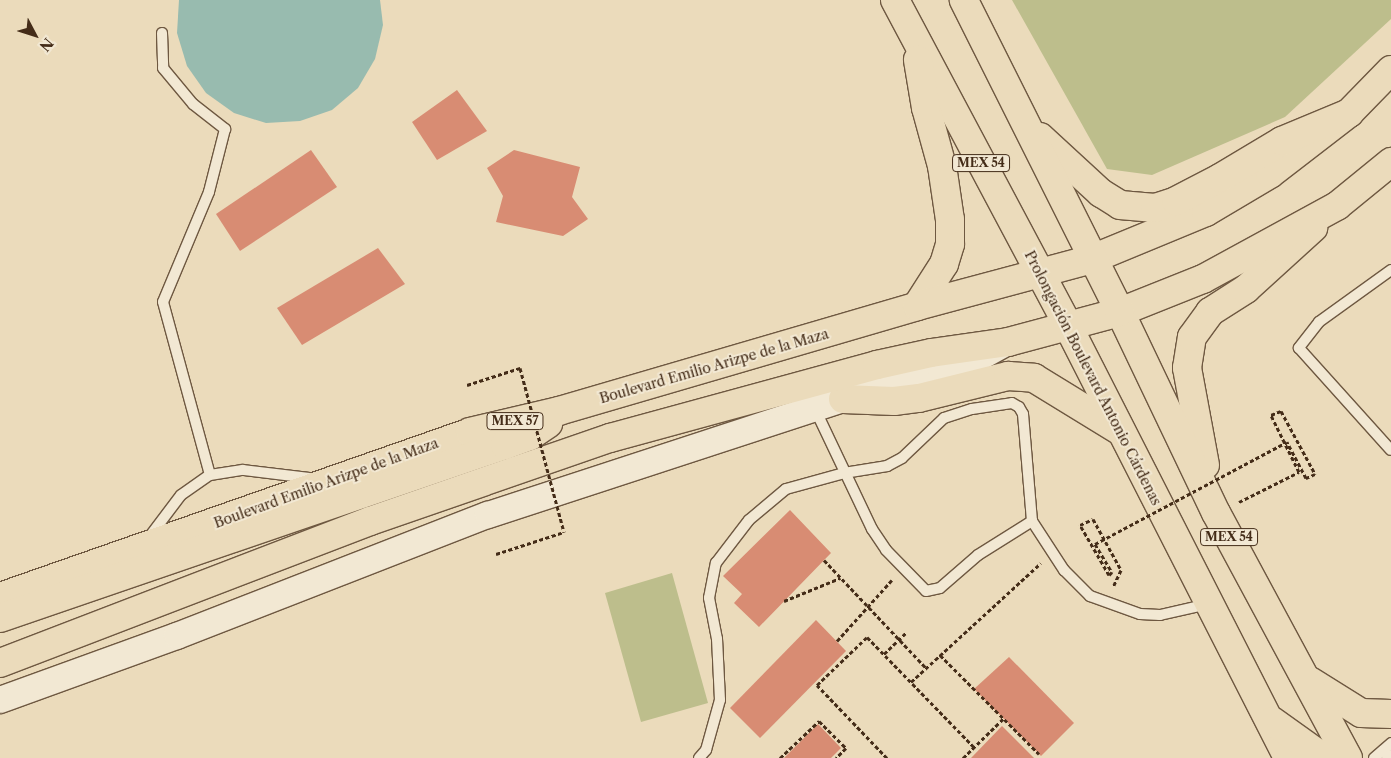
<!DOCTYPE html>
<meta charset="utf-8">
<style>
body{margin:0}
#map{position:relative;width:1391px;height:758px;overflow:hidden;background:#ebdbbb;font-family:"Libre Caslon Text",serif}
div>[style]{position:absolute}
.green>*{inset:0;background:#bdbe8c}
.water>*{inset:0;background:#98bbaf}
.building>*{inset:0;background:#d88c73}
.path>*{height:3px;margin-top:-1.5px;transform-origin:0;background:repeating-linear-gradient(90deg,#442c18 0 4px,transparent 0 6.5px)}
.roads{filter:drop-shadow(1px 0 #6e5841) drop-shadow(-1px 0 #6e5841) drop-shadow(0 1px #6e5841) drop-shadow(0 -1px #6e5841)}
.service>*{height:10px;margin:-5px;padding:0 5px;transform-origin:5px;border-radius:5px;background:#f2e8d3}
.tertiary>*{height:26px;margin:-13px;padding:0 13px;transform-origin:13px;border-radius:13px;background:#f2e8d3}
.primary>*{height:28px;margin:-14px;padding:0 14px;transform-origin:14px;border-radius:14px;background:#ebdbbb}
.trunk>*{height:28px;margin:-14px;padding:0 14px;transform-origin:14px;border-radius:14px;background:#ebdbbb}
.path-bridge>*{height:3px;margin-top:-1.5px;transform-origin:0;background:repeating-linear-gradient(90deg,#442c18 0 4px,transparent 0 6.5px)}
span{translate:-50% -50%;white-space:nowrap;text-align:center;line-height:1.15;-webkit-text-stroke:4px #f2e8d3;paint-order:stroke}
.shield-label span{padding:1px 4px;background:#f2e8d3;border:1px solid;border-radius:4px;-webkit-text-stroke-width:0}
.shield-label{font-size:12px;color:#442c18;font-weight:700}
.street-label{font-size:14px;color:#442c18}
.north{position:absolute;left:10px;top:10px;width:50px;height:50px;-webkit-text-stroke:4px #f2e8d3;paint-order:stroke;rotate:130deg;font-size:14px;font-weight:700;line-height:20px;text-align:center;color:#442c18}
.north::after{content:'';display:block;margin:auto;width:18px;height:22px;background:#442c18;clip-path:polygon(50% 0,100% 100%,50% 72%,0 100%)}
</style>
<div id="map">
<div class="green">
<i style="clip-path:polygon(1012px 0,1391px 0,1391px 19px,1285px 117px,1152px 175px,1107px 169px)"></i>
<i style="clip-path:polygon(672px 573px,708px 703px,641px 722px,605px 593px)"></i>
</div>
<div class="water">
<i style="clip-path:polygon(179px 0,380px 0,383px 25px,375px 59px,358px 88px,332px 110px,300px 121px,266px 123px,234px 113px,206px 93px,187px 66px,177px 33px)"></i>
</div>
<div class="building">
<i style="clip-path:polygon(457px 90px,487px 131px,437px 160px,412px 122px)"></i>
<i style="clip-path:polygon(311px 150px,337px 187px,240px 251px,216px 214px)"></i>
<i style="clip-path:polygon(514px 150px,580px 167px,572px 197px,588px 219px,563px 236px,496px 222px,503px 196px,487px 168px)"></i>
<i style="clip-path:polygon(378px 248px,405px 284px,302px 345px,277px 308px)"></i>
<i style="clip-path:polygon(790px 510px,831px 553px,759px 627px,734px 603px,742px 594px,723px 576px)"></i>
<i style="clip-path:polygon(816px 620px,846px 651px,760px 738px,730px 708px)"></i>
<i style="clip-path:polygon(1009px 657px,1074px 723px,1041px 756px,974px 689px)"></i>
<i style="clip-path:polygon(818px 724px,841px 748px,831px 758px,784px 758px)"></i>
<i style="clip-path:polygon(1002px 726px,1034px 758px,971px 758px)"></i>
</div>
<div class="path">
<i style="left:467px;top:385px;width:56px;rotate:-17.8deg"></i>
<i style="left:1239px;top:502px;width:67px;rotate:-26.6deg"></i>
<i style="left:1299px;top:472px;width:64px;rotate:-116.2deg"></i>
<i style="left:1271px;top:415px;width:11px;rotate:-22deg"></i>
<i style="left:1281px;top:411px;width:72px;rotate:61.6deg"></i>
<i style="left:1315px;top:474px;width:10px;rotate:156deg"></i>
<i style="left:1306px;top:478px;width:41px;rotate:-117.8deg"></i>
<i style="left:1095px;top:544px;width:33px;rotate:59deg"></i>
<i style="left:1112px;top:572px;width:4px;rotate:135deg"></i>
<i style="left:1109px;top:575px;width:58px;rotate:-120.1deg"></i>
<i style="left:1080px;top:525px;width:14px;rotate:-25deg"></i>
<i style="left:1093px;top:519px;width:58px;rotate:61.2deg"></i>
<i style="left:1121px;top:570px;width:19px;rotate:115deg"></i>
<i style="left:496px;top:554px;width:71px;rotate:-17.9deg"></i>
<i style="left:824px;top:560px;width:149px;rotate:46.6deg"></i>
<i style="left:784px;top:601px;width:61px;rotate:-22.3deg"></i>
<i style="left:837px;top:641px;width:82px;rotate:-48deg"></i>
<i style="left:884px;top:654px;width:30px;rotate:-44deg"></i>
<i style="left:940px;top:655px;width:140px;rotate:45deg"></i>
<i style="left:911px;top:682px;width:176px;rotate:-42.5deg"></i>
<i style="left:780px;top:758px;width:54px;rotate:-43.5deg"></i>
<i style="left:819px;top:721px;width:38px;rotate:45deg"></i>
<i style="left:846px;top:748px;width:14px;rotate:135deg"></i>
<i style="left:887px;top:758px;width:101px;rotate:-133.8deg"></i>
<i style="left:817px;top:685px;width:69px;rotate:-43.8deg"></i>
<i style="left:867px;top:637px;width:153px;rotate:45.8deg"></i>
<i style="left:963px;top:758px;width:57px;rotate:-44.3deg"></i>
</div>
<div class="roads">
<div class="service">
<i style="left:162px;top:33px;width:35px;rotate:88deg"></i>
<i style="left:163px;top:68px;width:47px;rotate:50.2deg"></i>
<i style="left:193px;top:104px;width:41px;rotate:38deg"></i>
<i style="left:225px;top:129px;width:65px;rotate:104.3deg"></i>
<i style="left:209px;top:192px;width:119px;rotate:112.7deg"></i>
<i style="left:163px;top:302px;width:179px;rotate:74.8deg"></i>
<i style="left:1391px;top:270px;width:89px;rotate:144.2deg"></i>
<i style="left:1319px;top:322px;width:33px;rotate:128deg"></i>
<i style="left:1299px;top:348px;width:137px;rotate:48deg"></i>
<i style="left:815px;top:409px;width:133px;rotate:64.6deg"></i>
<i style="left:872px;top:529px;width:25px;rotate:56deg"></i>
<i style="left:886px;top:550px;width:57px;rotate:45.7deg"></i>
<i style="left:926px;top:591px;width:14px;rotate:-12deg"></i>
<i style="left:940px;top:588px;width:50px;rotate:-41deg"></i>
<i style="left:978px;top:555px;width:64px;rotate:-32.2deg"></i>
<i style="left:150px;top:536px;width:51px;rotate:-52.9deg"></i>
<i style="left:181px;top:495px;width:35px;rotate:-35deg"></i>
<i style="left:210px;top:475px;width:33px;rotate:-9deg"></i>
<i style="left:243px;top:470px;width:66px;rotate:6.9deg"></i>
<i style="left:699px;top:758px;width:11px;rotate:-49deg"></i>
<i style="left:706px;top:750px;width:52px;rotate:-74.4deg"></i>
<i style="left:720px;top:700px;width:61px;rotate:-92.8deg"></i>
<i style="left:717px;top:639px;width:42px;rotate:-101deg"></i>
<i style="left:709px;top:598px;width:36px;rotate:-79deg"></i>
<i style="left:716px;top:563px;width:54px;rotate:-52.5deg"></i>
<i style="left:749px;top:520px;width:48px;rotate:-40deg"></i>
<i style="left:786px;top:489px;width:60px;rotate:-15.4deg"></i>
<i style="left:844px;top:473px;width:44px;rotate:-9.2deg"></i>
<i style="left:887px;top:466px;width:17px;rotate:-28deg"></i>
<i style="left:902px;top:458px;width:58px;rotate:-43.6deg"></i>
<i style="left:944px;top:418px;width:29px;rotate:-18deg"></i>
<i style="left:972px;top:409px;width:40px;rotate:-8.5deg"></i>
<i style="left:1012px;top:403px;width:8px;rotate:30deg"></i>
<i style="left:1019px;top:407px;width:8px;rotate:60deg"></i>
<i style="left:1023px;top:414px;width:107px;rotate:85.2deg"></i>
<i style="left:1032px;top:521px;width:59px;rotate:56.9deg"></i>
<i style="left:1064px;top:570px;width:37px;rotate:45deg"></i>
<i style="left:1090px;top:596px;width:53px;rotate:19.8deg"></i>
<i style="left:1140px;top:614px;width:20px;rotate:3deg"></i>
<i style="left:1160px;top:615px;width:49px;rotate:-12.9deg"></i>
<i style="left:1374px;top:758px;width:23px;rotate:-41deg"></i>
<i style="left:1387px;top:758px;width:5px;rotate:-37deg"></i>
</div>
<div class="tertiary">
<i style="left:0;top:700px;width:188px;rotate:-19.9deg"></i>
<i style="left:177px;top:636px;width:334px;rotate:-21.3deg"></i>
<i style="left:488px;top:515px;width:373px;rotate:-18.1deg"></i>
<i style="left:843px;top:399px;width:102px;rotate:-15.9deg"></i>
<i style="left:941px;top:371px;width:38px;rotate:-18deg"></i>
<i style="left:977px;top:359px;width:29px;rotate:-29deg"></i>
</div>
<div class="primary">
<i style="left:1092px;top:259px;width:123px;rotate:-22.4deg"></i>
<i style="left:1206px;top:212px;width:74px;rotate:-30.7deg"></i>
<i style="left:1270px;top:174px;width:100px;rotate:-37.7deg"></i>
<i style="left:1349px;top:113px;width:60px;rotate:-45.7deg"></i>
<i style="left:1068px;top:326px;width:485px;rotate:63deg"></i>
<i style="left:843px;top:399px;width:51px;rotate:2.2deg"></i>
<i style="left:894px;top:401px;width:25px;rotate:-7deg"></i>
<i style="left:919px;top:398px;width:92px;rotate:-13.9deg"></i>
<i style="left:1008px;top:376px;width:26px;rotate:4deg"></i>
<i style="left:1034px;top:378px;width:100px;rotate:31.5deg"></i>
<i style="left:1205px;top:465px;width:99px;rotate:-100.5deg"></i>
<i style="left:1187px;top:368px;width:31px;rotate:-81deg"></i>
<i style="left:1192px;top:337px;width:31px;rotate:-54deg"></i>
<i style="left:1210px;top:312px;width:43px;rotate:-32.6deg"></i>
<i style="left:1246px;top:289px;width:91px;rotate:-42.3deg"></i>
<i style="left:1310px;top:681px;width:60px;rotate:32.1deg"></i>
<i style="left:1361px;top:713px;width:30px;rotate:2deg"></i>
<i style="left:1272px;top:721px;width:64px;rotate:35.4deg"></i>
<i style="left:1348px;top:758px;width:278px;rotate:-118.3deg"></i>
<i style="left:1216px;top:513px;width:223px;rotate:-115.5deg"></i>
<i style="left:1120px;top:312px;width:89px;rotate:-21.7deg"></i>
<i style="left:1203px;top:279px;width:153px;rotate:-28.6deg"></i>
<i style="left:1337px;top:206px;width:70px;rotate:-39.2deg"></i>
</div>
<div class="trunk">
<i style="left:895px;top:0;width:369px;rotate:62deg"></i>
<i style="left:1040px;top:137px;width:83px;rotate:42.6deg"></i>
<i style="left:1101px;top:193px;width:22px;rotate:32deg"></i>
<i style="left:1120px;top:205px;width:35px;rotate:5deg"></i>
<i style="left:1155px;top:208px;width:22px;rotate:-18deg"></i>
<i style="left:1176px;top:201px;width:50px;rotate:-27.6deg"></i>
<i style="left:1220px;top:178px;width:72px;rotate:-30.8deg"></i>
<i style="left:1282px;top:141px;width:73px;rotate:-22.7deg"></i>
<i style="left:917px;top:306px;width:50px;rotate:-57.3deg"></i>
<i style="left:944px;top:264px;width:21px;rotate:-73deg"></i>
<i style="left:950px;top:244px;width:24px;rotate:-90deg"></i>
<i style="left:950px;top:220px;width:55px;rotate:-98.4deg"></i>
<i style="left:942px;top:166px;width:60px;rotate:-105.4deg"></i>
<i style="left:926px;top:108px;width:49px;rotate:-99.5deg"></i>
<i style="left:0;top:597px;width:498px;rotate:-19.3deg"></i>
<i style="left:470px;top:432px;width:91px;rotate:-13.3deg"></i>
<i style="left:559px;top:411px;width:373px;rotate:-16.3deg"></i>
<i style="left:917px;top:306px;width:181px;rotate:-15deg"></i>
<i style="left:0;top:618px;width:534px;rotate:-18.91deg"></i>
<i style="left:505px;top:445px;width:27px;rotate:-20deg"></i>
<i style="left:530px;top:436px;width:22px;rotate:-34deg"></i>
<i style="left:0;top:663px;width:396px;rotate:-21deg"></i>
<i style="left:370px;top:521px;width:254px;rotate:-19.1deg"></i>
<i style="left:610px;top:438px;width:277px;rotate:-15.3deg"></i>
<i style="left:877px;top:365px;width:55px;rotate:-12.5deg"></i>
<i style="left:931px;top:353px;width:78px;rotate:-8.1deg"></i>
<i style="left:1008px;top:342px;width:116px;rotate:-15deg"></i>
<i style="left:1120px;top:312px;width:349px;rotate:-116.6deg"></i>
</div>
</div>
<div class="path-bridge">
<i style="left:520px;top:368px;width:170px;rotate:75deg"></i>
<i style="left:1095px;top:544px;width:217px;rotate:-28deg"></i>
</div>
<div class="shield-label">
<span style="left:981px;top:163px">MEX 54</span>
<span style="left:515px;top:421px">MEX 57</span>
<span style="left:1229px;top:537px">MEX 54</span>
</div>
<div class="street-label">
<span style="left:714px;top:366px;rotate:-16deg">Boulevard Emilio Arizpe de la Maza</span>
<span style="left:1093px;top:378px;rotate:63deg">Prolongación Boulevard Antonio Cárdenas</span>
<span style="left:326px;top:483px;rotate:-20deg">Boulevard Emilio Arizpe de la Maza</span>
</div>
<div class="north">N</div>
</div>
